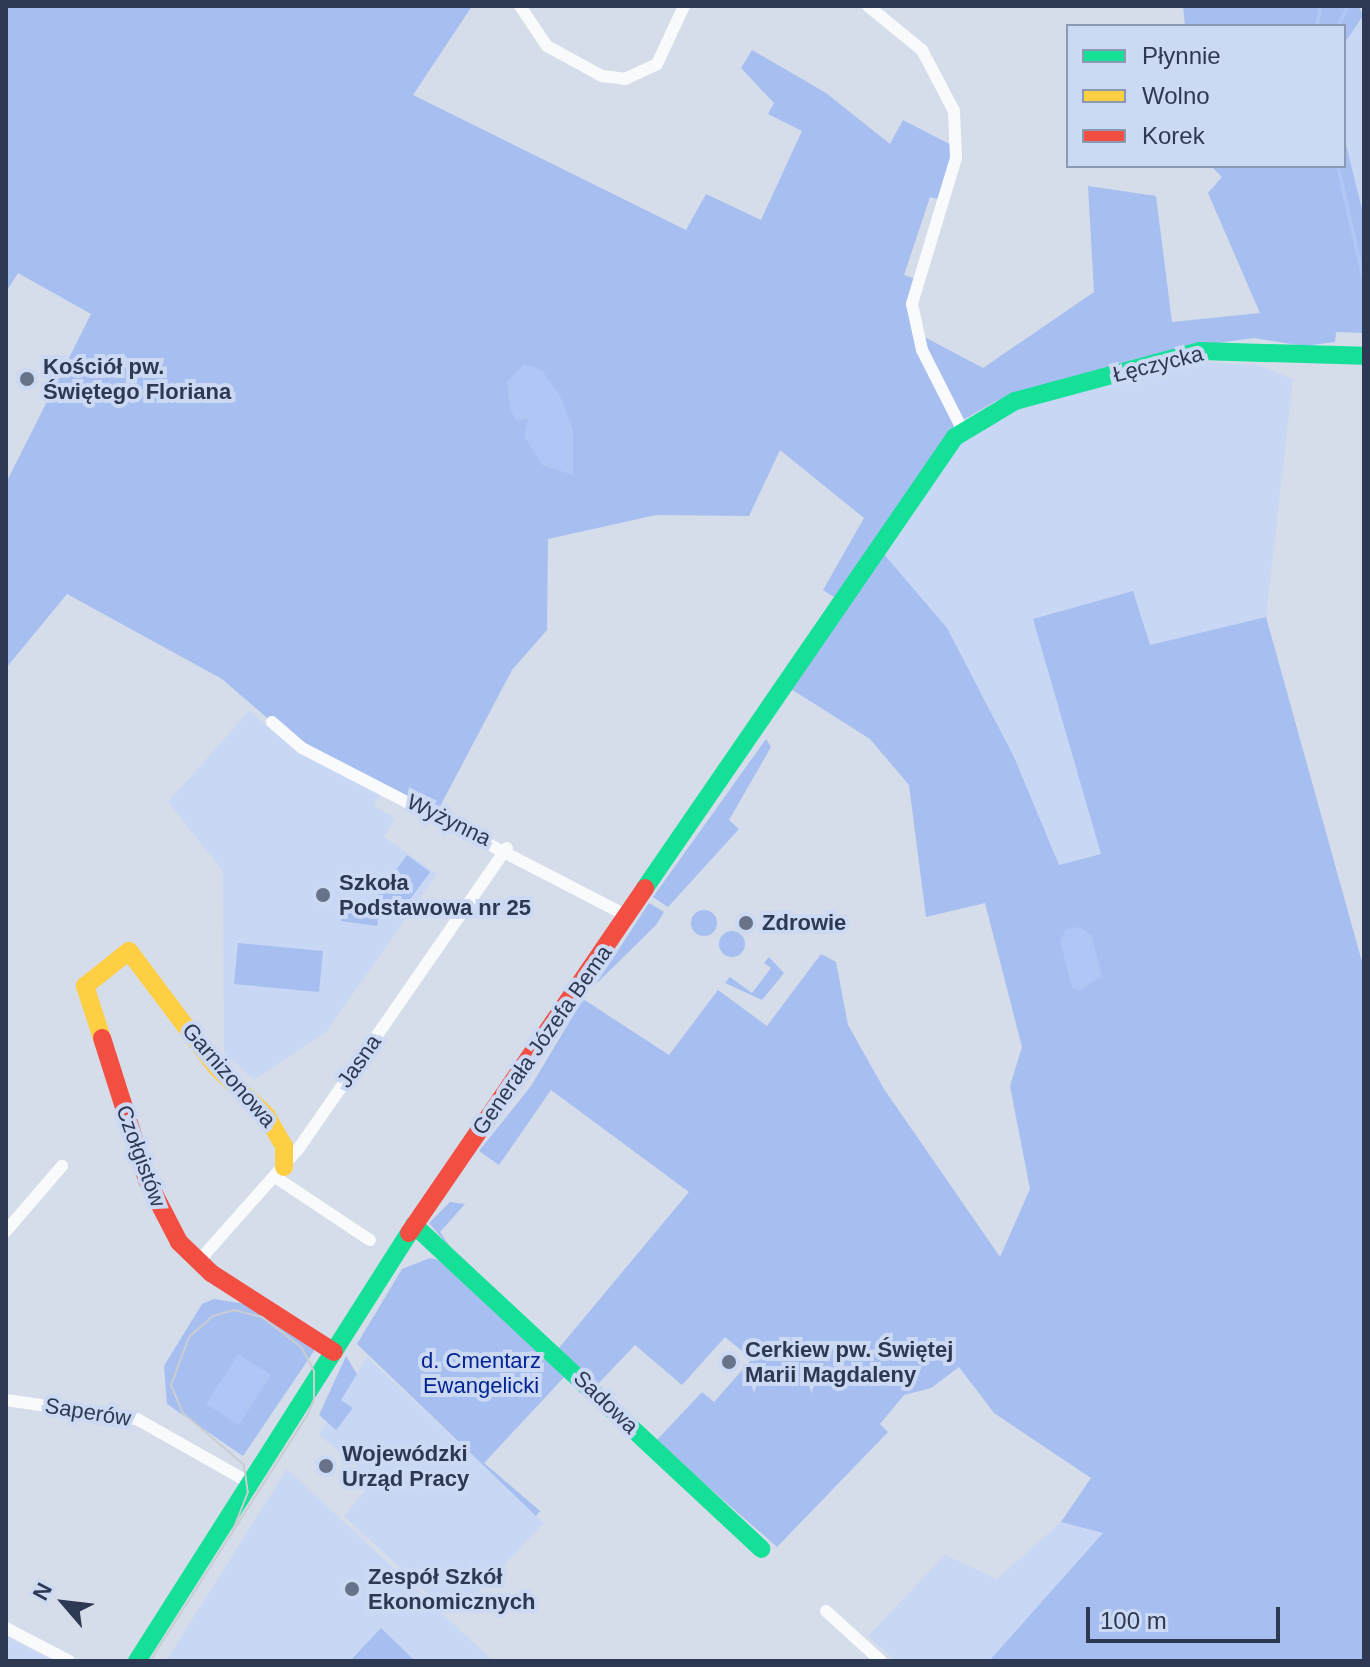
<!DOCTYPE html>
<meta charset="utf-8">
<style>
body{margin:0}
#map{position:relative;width:1370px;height:1667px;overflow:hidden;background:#d5dcea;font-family:Helvetica,sans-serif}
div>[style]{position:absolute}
.built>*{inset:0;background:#c8d7f4}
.green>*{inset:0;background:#a6bef0}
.round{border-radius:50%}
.water>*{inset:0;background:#b0c6f4}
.stream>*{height:4px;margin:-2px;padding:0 2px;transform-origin:2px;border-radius:2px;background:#b0c6f4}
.street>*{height:12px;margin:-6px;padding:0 6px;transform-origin:6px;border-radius:6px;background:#f9fafc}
.fast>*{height:18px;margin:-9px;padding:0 9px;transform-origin:9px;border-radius:9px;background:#16e098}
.slow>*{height:18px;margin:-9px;padding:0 9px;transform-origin:9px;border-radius:9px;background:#ffcf43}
.jam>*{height:18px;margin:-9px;padding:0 9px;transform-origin:9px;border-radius:9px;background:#f24e42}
.tram>*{height:2px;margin:-1px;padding:0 1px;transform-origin:1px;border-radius:1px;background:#cacdd2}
.dots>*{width:22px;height:22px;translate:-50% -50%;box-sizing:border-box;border:4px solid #ccd9f3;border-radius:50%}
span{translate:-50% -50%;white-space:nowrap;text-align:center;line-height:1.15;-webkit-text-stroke:8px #ccd9f3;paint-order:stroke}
.street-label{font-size:22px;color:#2d3953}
.poi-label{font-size:22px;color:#2d3953;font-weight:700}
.left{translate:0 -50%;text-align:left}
.park-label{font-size:22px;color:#032493}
.frame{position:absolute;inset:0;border:8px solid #2d3953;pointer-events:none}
.legend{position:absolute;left:1066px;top:24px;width:280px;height:144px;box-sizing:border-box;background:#ccd9f3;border:2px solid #8c99b3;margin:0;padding:10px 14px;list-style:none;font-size:24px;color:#2d3953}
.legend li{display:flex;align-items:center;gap:16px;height:40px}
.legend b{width:40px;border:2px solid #8c99b3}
.north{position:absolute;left:24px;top:1563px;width:80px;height:80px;-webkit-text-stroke:6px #ccd9f3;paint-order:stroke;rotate:298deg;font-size:22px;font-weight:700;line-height:32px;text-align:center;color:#2d3953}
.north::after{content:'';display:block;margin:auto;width:28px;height:36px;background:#2d3953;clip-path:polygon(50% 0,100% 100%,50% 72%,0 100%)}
.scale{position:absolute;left:1086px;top:1607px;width:194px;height:36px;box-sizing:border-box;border:4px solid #2d3953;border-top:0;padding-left:10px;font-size:24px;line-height:28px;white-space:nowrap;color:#2d3953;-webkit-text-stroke:6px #ccd9f3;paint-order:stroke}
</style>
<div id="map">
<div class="built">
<i style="clip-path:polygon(1364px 16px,1364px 217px,1344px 136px,1344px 44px)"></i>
<i style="clip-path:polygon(1182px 361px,1257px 365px,1293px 379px,1266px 617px,1150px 645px,1132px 592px,1094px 809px,1101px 854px,1058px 865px,986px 701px,882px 552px,954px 446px,999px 414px)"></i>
<i style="clip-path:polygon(249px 711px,299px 753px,381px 792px,374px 806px,395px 818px,384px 837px,437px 874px,326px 1032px,254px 1080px,224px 1051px,223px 871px,168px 802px)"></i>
<i style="clip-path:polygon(367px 1357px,544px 1523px,458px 1613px,446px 1610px,344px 1516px,374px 1480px,319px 1435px)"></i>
<i style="clip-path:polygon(287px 1469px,493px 1661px,166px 1661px)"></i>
<i style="clip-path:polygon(1061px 1522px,1103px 1533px,989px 1661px,896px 1661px,868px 1636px,945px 1555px,997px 1579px)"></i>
<i style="clip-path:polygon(6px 1637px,54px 1661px,6px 1661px)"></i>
</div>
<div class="green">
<i style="clip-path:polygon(6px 6px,472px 6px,413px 95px,686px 230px,706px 194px,761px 220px,802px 131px,768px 114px,774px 103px,741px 68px,752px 50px,826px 93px,890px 144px,903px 120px,957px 148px,942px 200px,930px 197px,904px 275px,915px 279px,917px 333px,983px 368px,1094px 292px,1088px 186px,1156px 196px,1172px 322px,1260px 313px,1208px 193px,1222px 177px,1211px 166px,1344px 166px,1344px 136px,1364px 217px,1364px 333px,1336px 332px,1335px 342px,1304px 346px,1254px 338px,1203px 345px,996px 401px,958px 423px,840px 601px,823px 590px,864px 518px,780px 450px,749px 516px,656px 515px,548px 539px,547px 630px,512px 670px,436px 814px,302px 748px,222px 679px,67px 594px,6px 668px,6px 483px,91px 314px,18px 273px,6px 292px)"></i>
<i style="clip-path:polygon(1183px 6px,1359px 6px,1363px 16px,1344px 44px,1344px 26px,1185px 26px)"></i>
<i style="clip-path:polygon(882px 552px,947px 628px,1014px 757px,1059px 865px,1101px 854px,1033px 619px,1133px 591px,1150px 645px,1266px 617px,1364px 969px,1364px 1661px,989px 1661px,1103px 1533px,1061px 1522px,1091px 1478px,994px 1413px,959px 1367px,931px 1388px,904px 1395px,880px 1424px,888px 1432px,777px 1547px,656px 1441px,702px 1392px,714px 1402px,752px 1359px,725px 1337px,682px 1385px,635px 1345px,597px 1385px,559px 1348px,689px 1192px,551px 1090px,499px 1165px,479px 1151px,531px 1086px,583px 999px,669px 1055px,718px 990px,767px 1026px,821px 954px,836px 962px,848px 1025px,884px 1089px,1000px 1257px,1030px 1189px,1010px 1086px,1022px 1047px,985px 903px,926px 917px,909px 785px,870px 739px,791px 689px)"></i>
<i style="clip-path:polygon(766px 739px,771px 747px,729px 820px,739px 829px,668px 907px,653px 897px)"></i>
<i style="clip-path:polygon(407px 855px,430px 872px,400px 913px,377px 896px)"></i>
<i style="clip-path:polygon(649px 903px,664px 912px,656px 925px,596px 984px)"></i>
<i style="clip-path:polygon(343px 904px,379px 908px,377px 926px,341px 921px)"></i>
<i class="round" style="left:691px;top:910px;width:26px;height:26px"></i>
<i class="round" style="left:719px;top:931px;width:26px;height:26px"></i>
<i style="clip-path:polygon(238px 943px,323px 951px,319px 992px,234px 984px)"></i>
<i style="clip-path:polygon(769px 957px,784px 973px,762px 1000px,725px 983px,730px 977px,752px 993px,771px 968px,764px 963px)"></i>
<i style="clip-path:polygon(450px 1202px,465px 1204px,440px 1232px,453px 1251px,429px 1223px)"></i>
<i style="clip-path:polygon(430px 1258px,443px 1261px,568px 1373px,484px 1463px,540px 1511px,536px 1516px,357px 1344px,402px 1269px)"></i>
<i style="clip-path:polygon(214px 1299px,246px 1304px,316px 1348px,243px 1456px,167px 1404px,164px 1366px,202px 1304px)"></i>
<i style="clip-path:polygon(346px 1356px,357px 1374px,341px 1400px,353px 1408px,336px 1430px,319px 1415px)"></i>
<i style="clip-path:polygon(381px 1628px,415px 1661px,350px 1661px)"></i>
</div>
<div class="water">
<i style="clip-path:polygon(524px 364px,542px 370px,560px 396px,573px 429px,573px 475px,542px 465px,524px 436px,528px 419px,516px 421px,510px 408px,507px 382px)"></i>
<i style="clip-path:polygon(1080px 927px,1092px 936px,1102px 976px,1079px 991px,1072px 988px,1060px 941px,1066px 929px)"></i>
<i style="clip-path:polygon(238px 1354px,271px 1375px,239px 1425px,206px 1404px)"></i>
</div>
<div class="stream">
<i style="left:1317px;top:26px;width:20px;rotate:-81deg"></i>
<i style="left:1338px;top:26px;width:22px;rotate:-63deg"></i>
<i style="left:1338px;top:166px;width:118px;rotate:77.3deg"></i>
</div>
<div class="street">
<i style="left:520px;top:6px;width:48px;rotate:56deg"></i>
<i style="left:547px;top:46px;width:63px;rotate:28.6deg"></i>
<i style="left:602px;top:76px;width:23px;rotate:7deg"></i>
<i style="left:625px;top:79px;width:35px;rotate:-25deg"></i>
<i style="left:657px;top:64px;width:64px;rotate:-65deg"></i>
<i style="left:868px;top:6px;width:70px;rotate:39.2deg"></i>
<i style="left:922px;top:50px;width:69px;rotate:62.3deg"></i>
<i style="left:954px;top:111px;width:47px;rotate:87.6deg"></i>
<i style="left:956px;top:158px;width:152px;rotate:106.8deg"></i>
<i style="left:912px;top:304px;width:47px;rotate:77.7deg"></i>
<i style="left:922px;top:350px;width:89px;rotate:63.1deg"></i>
<i style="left:272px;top:722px;width:40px;rotate:41deg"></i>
<i style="left:302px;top:748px;width:367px;rotate:27.3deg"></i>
<i style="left:275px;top:1177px;width:114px;rotate:33.6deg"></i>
<i style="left:6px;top:1231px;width:86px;rotate:-49.3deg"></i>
<i style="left:197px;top:1263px;width:154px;rotate:-48.4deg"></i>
<i style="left:299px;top:1148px;width:365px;rotate:-55.3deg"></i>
<i style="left:6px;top:1400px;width:132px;rotate:8.3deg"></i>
<i style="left:137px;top:1419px;width:130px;rotate:29.5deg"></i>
<i style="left:826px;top:1611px;width:74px;rotate:42.3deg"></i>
<i style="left:6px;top:1628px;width:71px;rotate:27.6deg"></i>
</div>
<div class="fast">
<i style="left:645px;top:888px;width:547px;rotate:-55.5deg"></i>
<i style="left:955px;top:437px;width:70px;rotate:-31deg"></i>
<i style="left:1015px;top:401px;width:192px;rotate:-15.1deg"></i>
<i style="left:1200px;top:351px;width:164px;rotate:1.7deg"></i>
<i style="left:414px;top:1225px;width:475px;rotate:43deg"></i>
<i style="left:137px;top:1661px;width:507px;rotate:-57.56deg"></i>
</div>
<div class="slow">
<i style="left:102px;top:1038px;width:55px;rotate:-108.1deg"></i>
<i style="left:85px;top:986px;width:56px;rotate:-38.5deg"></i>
<i style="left:129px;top:951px;width:145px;rotate:53.1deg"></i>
<i style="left:216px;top:1067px;width:69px;rotate:43.8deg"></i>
<i style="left:266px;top:1115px;width:36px;rotate:60deg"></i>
<i style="left:284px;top:1146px;width:21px;rotate:90deg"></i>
</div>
<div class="jam">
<i style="left:102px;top:1038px;width:149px;rotate:72.4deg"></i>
<i style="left:147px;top:1180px;width:70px;rotate:62.7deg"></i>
<i style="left:179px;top:1242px;width:45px;rotate:44.1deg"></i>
<i style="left:211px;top:1273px;width:146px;rotate:32.7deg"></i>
<i style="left:409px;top:1233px;width:418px;rotate:-55.6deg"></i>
</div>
<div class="tram">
<i style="left:150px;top:1661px;width:293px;rotate:-57.4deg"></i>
<i style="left:308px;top:1414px;width:16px;rotate:-68deg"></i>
<i style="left:314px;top:1399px;width:28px;rotate:-90deg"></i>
<i style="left:314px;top:1371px;width:27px;rotate:-118deg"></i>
<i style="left:301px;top:1347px;width:49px;rotate:-142.4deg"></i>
<i style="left:262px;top:1317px;width:29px;rotate:-166deg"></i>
<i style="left:234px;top:1310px;width:22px;rotate:164deg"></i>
<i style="left:213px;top:1316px;width:32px;rotate:139deg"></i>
<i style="left:189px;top:1337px;width:51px;rotate:110.6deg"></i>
<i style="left:171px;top:1385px;width:30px;rotate:67deg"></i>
<i style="left:183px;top:1413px;width:80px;rotate:40.4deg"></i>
<i style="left:244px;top:1465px;width:27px;rotate:82deg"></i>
<i style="left:248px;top:1492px;width:41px;rotate:111.5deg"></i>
</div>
<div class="dots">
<i style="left:27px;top:379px;background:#687288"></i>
<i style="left:323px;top:895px;background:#687288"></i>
<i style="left:746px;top:923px;background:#687288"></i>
<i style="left:729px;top:1362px;background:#687288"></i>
<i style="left:326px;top:1466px;background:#687288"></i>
<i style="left:352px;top:1589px;background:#687288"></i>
</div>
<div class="street-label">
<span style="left:1158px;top:364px;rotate:-14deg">Łęczycka</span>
<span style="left:449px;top:820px;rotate:26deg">Wyżynna</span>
<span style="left:542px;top:1040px;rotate:-55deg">Generała Józefa Bema</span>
<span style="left:359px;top:1061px;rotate:-55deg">Jasna</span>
<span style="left:229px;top:1075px;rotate:49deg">Garnizonowa</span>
<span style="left:141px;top:1156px;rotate:70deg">Czołgistów</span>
<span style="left:606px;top:1402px;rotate:44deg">Sadowa</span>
<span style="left:88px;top:1412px;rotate:9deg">Saperów</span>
</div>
<div class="poi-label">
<span class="left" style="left:43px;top:379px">Kościół pw.<br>Świętego Floriana</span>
<span class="left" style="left:339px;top:895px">Szkoła<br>Podstawowa nr 25</span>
<span class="left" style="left:762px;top:923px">Zdrowie</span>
<span class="left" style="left:745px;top:1362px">Cerkiew pw. Świętej<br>Marii Magdaleny</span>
<span class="left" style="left:342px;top:1466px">Wojewódzki<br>Urząd Pracy</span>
<span class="left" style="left:368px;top:1589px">Zespół Szkół<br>Ekonomicznych</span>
</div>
<div class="park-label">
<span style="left:481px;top:1373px">d. Cmentarz<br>Ewangelicki</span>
</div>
<div class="frame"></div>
<ul class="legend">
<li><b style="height:10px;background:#16e098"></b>Płynnie</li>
<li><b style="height:10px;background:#ffcf43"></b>Wolno</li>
<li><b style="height:10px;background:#f24e42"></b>Korek</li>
</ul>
<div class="north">N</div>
<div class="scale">100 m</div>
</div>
